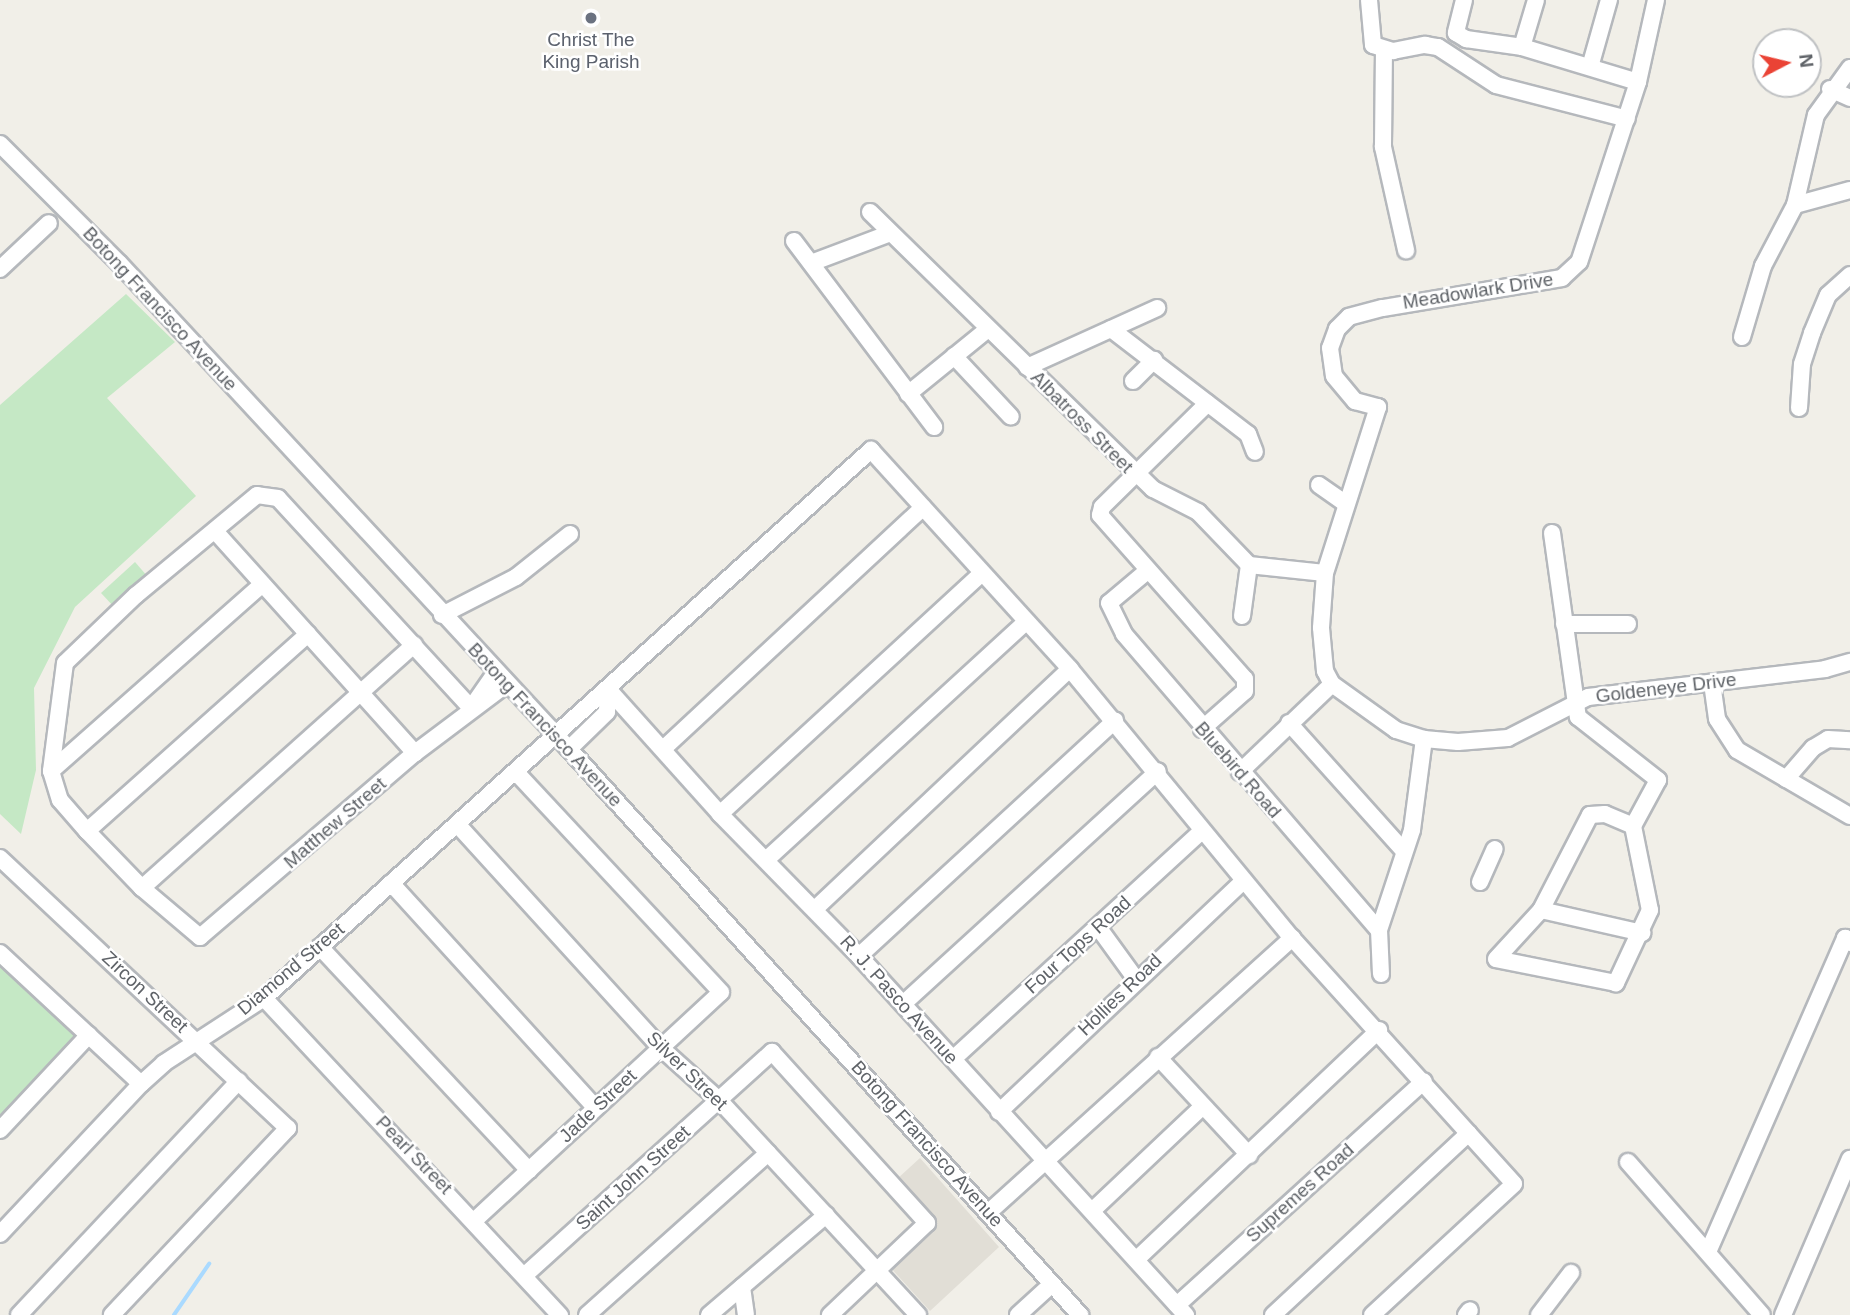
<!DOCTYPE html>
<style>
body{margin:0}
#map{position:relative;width:1850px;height:1315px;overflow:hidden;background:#f1efe8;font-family:Helvetica,sans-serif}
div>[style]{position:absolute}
.education>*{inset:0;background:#e1ded6}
.green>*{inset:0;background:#c5e8c5}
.stream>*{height:3.5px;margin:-1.75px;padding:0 1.75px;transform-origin:1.75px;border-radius:1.75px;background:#aadaff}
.roads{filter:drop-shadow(2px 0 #b5b8bc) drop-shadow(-2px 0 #b5b8bc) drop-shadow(0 2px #b5b8bc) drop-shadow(0 -2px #b5b8bc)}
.minor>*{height:16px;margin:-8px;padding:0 8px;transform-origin:8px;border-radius:8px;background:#fff}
.dots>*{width:19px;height:19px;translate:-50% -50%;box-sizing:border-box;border:4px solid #fff;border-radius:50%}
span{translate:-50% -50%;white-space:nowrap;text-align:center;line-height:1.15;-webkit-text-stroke:5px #fff;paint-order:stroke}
.worship-label{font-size:19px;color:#5b616d}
.street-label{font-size:19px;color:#5f6368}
.north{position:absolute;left:1752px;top:28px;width:70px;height:70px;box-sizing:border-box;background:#fff;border:2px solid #bfc1c3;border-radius:50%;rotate:83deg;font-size:19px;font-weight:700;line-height:28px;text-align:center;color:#5f6368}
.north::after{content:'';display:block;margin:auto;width:24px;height:32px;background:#ea4335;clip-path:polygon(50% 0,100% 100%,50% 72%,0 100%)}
</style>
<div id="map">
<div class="education">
<i style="clip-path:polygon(920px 1158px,999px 1247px,930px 1311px,889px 1266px,936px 1222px,897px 1179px)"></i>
</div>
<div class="green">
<i style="clip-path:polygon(126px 294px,175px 342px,107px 398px,196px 496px,75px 607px,34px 688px,36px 770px,21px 834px,0 814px,0 405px)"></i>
<i style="clip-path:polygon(135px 562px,148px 577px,115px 608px,101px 593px)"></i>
<i style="clip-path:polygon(0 964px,79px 1039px,0 1124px)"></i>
</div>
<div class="stream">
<i style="left:174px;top:1315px;width:62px;rotate:-55.5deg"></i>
</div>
<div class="roads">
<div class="minor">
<i style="left:1369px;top:0;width:45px;rotate:84.9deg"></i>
<i style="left:1373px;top:45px;width:21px;rotate:17deg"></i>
<i style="left:1393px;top:51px;width:33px;rotate:-11deg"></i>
<i style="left:1425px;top:45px;width:13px;rotate:9deg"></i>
<i style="left:1438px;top:47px;width:69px;rotate:33.2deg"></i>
<i style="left:1496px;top:85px;width:135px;rotate:14.5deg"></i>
<i style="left:1464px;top:0;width:34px;rotate:104deg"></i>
<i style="left:1456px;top:33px;width:12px;rotate:31deg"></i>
<i style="left:1466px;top:39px;width:57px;rotate:8.1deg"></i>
<i style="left:1522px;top:47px;width:121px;rotate:16.8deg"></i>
<i style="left:1656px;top:0;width:84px;rotate:102.4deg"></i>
<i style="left:1638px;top:82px;width:189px;rotate:108.1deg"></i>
<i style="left:1579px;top:262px;width:23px;rotate:137deg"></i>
<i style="left:1562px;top:278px;width:182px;rotate:170.5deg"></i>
<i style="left:1382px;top:308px;width:34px;rotate:165deg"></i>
<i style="left:1349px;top:317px;width:17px;rotate:135deg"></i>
<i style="left:1337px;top:329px;width:20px;rotate:110deg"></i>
<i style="left:1330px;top:348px;width:28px;rotate:82deg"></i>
<i style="left:1334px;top:376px;width:33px;rotate:50deg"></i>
<i style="left:1355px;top:401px;width:24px;rotate:15deg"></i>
<i style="left:1378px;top:407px;width:174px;rotate:107.7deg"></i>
<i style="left:1325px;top:573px;width:55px;rotate:94.2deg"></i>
<i style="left:1321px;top:628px;width:43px;rotate:84.7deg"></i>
<i style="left:1325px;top:671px;width:15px;rotate:62deg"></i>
<i style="left:1332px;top:684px;width:79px;rotate:35.7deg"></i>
<i style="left:1396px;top:730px;width:29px;rotate:18deg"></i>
<i style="left:1424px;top:739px;width:34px;rotate:5deg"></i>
<i style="left:1458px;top:742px;width:50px;rotate:-4.6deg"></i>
<i style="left:1508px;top:738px;width:90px;rotate:-27.1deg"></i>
<i style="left:1588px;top:697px;width:239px;rotate:-6.7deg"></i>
<i style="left:1825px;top:669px;width:26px;rotate:-16deg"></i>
<i style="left:1522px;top:47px;width:49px;rotate:-73.4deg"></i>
<i style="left:1384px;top:49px;width:98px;rotate:90.6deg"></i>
<i style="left:1383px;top:147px;width:106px;rotate:77.4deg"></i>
<i style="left:1590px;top:67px;width:70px;rotate:-74.2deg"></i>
<i style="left:1830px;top:89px;width:22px;rotate:24deg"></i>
<i style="left:0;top:144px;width:168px;rotate:45deg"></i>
<i style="left:119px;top:263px;width:662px;rotate:47.2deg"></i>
<i style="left:569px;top:749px;width:763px;rotate:47.92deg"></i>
<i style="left:1795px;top:205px;width:57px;rotate:-15.3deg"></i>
<i style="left:870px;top:212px;width:396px;rotate:44.4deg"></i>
<i style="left:1153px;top:489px;width:51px;rotate:27.1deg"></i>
<i style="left:1198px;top:512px;width:74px;rotate:46.1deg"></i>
<i style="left:1249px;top:565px;width:76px;rotate:6deg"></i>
<i style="left:794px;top:241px;width:233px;rotate:53deg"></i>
<i style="left:811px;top:263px;width:85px;rotate:-20.6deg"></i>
<i style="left:0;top:269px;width:67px;rotate:-43.2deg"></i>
<i style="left:1111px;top:329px;width:173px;rotate:37.5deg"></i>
<i style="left:1248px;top:434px;width:19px;rotate:69deg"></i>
<i style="left:1742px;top:337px;width:74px;rotate:-73.5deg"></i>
<i style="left:1763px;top:266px;width:69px;rotate:-62.3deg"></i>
<i style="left:1795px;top:205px;width:92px;rotate:-76.9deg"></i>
<i style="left:1816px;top:115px;width:58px;rotate:-54.1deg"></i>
<i style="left:954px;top:356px;width:83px;rotate:46.9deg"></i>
<i style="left:1027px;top:367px;width:143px;rotate:-24.4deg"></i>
<i style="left:1133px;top:381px;width:30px;rotate:-45deg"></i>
<i style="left:908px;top:394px;width:103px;rotate:-39.1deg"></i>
<i style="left:1799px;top:408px;width:44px;rotate:-86.1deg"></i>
<i style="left:1802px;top:364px;width:33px;rotate:-72deg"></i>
<i style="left:1812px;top:333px;width:41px;rotate:-67.2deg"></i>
<i style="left:1828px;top:295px;width:30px;rotate:-42deg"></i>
<i style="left:1319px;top:485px;width:33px;rotate:35deg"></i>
<i style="left:215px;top:531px;width:299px;rotate:48deg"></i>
<i style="left:1552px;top:533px;width:186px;rotate:82deg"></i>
<i style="left:1578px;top:717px;width:102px;rotate:38.2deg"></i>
<i style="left:1658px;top:780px;width:52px;rotate:118.5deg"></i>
<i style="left:1633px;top:826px;width:86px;rotate:78.6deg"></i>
<i style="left:1650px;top:910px;width:81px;rotate:115deg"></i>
<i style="left:1616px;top:983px;width:122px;rotate:-168.7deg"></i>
<i style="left:1496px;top:959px;width:67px;rotate:-47.4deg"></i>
<i style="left:1541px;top:910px;width:107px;rotate:-62.7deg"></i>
<i style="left:1590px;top:815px;width:15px;rotate:-4deg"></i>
<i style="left:1605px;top:814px;width:30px;rotate:23deg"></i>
<i style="left:1146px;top:572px;width:48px;rotate:140deg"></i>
<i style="left:1109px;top:603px;width:34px;rotate:64deg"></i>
<i style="left:1124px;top:634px;width:391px;rotate:49.3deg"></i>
<i style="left:442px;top:615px;width:83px;rotate:-27.2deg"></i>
<i style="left:516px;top:577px;width:69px;rotate:-38.5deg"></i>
<i style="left:1242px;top:616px;width:51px;rotate:-82.2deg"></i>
<i style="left:1564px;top:624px;width:64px"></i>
<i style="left:1712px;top:683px;width:36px;rotate:82deg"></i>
<i style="left:1717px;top:719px;width:37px;rotate:57deg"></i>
<i style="left:1737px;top:750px;width:131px;rotate:30.3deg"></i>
<i style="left:608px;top:689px;width:168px;rotate:48.1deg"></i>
<i style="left:720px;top:814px;width:199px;rotate:45.6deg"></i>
<i style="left:859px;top:956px;width:486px;rotate:47.7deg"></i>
<i style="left:471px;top:708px;width:285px;rotate:-132.6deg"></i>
<i style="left:278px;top:498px;width:21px;rotate:-172deg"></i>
<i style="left:257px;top:495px;width:157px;rotate:140.4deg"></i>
<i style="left:136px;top:595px;width:98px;rotate:136.2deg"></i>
<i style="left:65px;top:663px;width:109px;rotate:97.4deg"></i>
<i style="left:51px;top:771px;width:30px;rotate:73deg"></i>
<i style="left:60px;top:800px;width:41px;rotate:48.9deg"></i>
<i style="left:87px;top:831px;width:79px;rotate:46deg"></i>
<i style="left:142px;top:888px;width:76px;rotate:40.2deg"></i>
<i style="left:200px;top:937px;width:283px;rotate:-40.6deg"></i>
<i style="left:415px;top:753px;width:115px;rotate:-36.9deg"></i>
<i style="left:471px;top:708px;width:44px;rotate:-55.2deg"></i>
<i style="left:1289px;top:723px;width:172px;rotate:48.1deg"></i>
<i style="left:1202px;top:729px;width:57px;rotate:-41.5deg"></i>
<i style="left:1245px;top:691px;width:12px;rotate:-90deg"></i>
<i style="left:1245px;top:679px;width:219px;rotate:-131.5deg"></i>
<i style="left:1100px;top:515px;width:8px;rotate:-76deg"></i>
<i style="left:1102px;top:507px;width:148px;rotate:-44.5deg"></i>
<i style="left:569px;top:749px;width:53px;rotate:-44.2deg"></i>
<i style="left:607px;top:712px;width:23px;rotate:-88deg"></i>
<i style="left:663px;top:749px;width:355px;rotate:-42.9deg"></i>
<i style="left:51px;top:771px;width:282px;rotate:-41.5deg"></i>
<i style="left:1240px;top:772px;width:127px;rotate:-43.7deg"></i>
<i style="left:1786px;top:779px;width:41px;rotate:-48.9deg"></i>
<i style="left:1813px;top:748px;width:17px;rotate:-31deg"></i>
<i style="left:1828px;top:739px;width:22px;rotate:3deg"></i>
<i style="left:720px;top:814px;width:355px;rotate:-42.6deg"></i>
<i style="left:457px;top:824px;width:303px;rotate:47.7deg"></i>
<i style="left:661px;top:1048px;width:78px;rotate:41.9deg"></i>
<i style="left:719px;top:1100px;width:293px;rotate:47.2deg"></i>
<i style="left:87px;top:831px;width:296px;rotate:-41.7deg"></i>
<i style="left:0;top:858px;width:395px;rotate:43.2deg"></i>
<i style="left:288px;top:1128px;width:257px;rotate:133.3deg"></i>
<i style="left:766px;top:860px;width:351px;rotate:-42.5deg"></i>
<i style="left:1480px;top:882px;width:36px;rotate:-66deg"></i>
<i style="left:391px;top:883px;width:304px;rotate:47.7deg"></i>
<i style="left:142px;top:888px;width:365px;rotate:-41.8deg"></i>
<i style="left:815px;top:909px;width:350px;rotate:-43.3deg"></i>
<i style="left:1541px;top:910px;width:104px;rotate:12.8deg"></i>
<i style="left:1098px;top:927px;width:63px;rotate:54deg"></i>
<i style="left:320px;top:947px;width:306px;rotate:46.9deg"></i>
<i style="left:0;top:953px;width:192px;rotate:42.9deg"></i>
<i style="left:859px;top:956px;width:348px;rotate:-42.6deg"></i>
<i style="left:1381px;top:974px;width:44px;rotate:-92.6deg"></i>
<i style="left:1379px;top:930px;width:105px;rotate:-71.7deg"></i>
<i style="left:1412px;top:830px;width:92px;rotate:-82.5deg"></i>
<i style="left:264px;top:998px;width:434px;rotate:47deg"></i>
<i style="left:903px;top:1004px;width:345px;rotate:-42.4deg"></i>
<i style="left:1158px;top:1057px;width:134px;rotate:47.1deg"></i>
<i style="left:953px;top:1059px;width:338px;rotate:-42.5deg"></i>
<i style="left:999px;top:1112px;width:337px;rotate:-43.4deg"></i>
<i style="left:0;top:1130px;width:130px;rotate:-46.9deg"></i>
<i style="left:1628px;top:1162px;width:203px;rotate:48.8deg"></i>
<i style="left:1093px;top:1210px;width:151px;rotate:-43.4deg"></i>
<i style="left:989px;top:1212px;width:409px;rotate:-42.1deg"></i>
<i style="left:475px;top:1220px;width:335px;rotate:-42.8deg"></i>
<i style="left:721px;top:992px;width:301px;rotate:-133deg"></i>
<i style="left:0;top:1234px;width:206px;rotate:-46.8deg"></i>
<i style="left:141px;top:1084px;width:31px;rotate:-42deg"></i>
<i style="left:164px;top:1063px;width:119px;rotate:-33deg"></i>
<i style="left:264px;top:998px;width:818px;rotate:-42.08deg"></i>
<i style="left:871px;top:450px;width:296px;rotate:47.7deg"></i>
<i style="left:1070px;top:669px;width:349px;rotate:50.5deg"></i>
<i style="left:1292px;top:938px;width:331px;rotate:47.9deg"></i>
<i style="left:1514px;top:1184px;width:193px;rotate:137.3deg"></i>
<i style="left:1708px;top:1252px;width:343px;rotate:-66.4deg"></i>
<i style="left:1845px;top:938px;width:7px;rotate:45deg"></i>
<i style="left:1138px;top:1258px;width:332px;rotate:-43.4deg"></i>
<i style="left:525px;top:1275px;width:333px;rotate:-42.1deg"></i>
<i style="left:772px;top:1052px;width:231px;rotate:47.8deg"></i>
<i style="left:927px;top:1223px;width:134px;rotate:136.5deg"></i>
<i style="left:742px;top:1287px;width:28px;rotate:82deg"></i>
<i style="left:1177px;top:1305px;width:333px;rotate:-42.2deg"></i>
<i style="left:19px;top:1315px;width:321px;rotate:-46.8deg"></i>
<i style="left:587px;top:1315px;width:243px;rotate:-41.8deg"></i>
<i style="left:709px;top:1315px;width:154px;rotate:-40.5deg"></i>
<i style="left:1018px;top:1315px;width:46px;rotate:-42.4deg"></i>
<i style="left:1273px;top:1315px;width:267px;rotate:-42.9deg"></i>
<i style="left:1466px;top:1315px;width:6px;rotate:-51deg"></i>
<i style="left:1539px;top:1315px;width:53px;rotate:-52.7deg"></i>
<i style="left:1783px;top:1315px;width:170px;rotate:-66.8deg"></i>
</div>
</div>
<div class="dots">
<i style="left:591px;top:18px;background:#6b7280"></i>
</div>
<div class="worship-label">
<span style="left:591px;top:51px">Christ The<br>King Parish</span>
</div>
<div class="street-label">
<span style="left:1478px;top:291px;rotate:-9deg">Meadowlark Drive</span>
<span style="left:160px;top:309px;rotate:47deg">Botong Francisco Avenue</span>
<span style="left:1082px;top:422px;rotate:45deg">Albatross Street</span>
<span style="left:1666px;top:688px;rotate:-7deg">Goldeneye Drive</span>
<span style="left:545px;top:725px;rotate:47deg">Botong Francisco Avenue</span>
<span style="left:1238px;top:770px;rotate:49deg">Bluebird Road</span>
<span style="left:335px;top:823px;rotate:-41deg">Matthew Street</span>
<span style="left:1078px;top:945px;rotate:-42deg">Four Tops Road</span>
<span style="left:291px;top:969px;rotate:-40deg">Diamond Street</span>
<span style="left:145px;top:992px;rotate:43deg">Zircon Street</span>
<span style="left:1120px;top:995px;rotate:-44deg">Hollies Road</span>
<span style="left:899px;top:1000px;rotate:48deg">R. J. Pasco Avenue</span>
<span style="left:687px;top:1071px;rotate:44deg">Silver Street</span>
<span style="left:598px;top:1106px;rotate:-43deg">Jade Street</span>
<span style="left:927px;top:1144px;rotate:48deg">Botong Francisco Avenue</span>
<span style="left:414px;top:1155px;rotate:46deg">Pearl Street</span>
<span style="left:633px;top:1178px;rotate:-42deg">Saint John Street</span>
<span style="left:1300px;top:1193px;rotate:-42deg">Supremes Road</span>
</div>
<div class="north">N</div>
</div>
